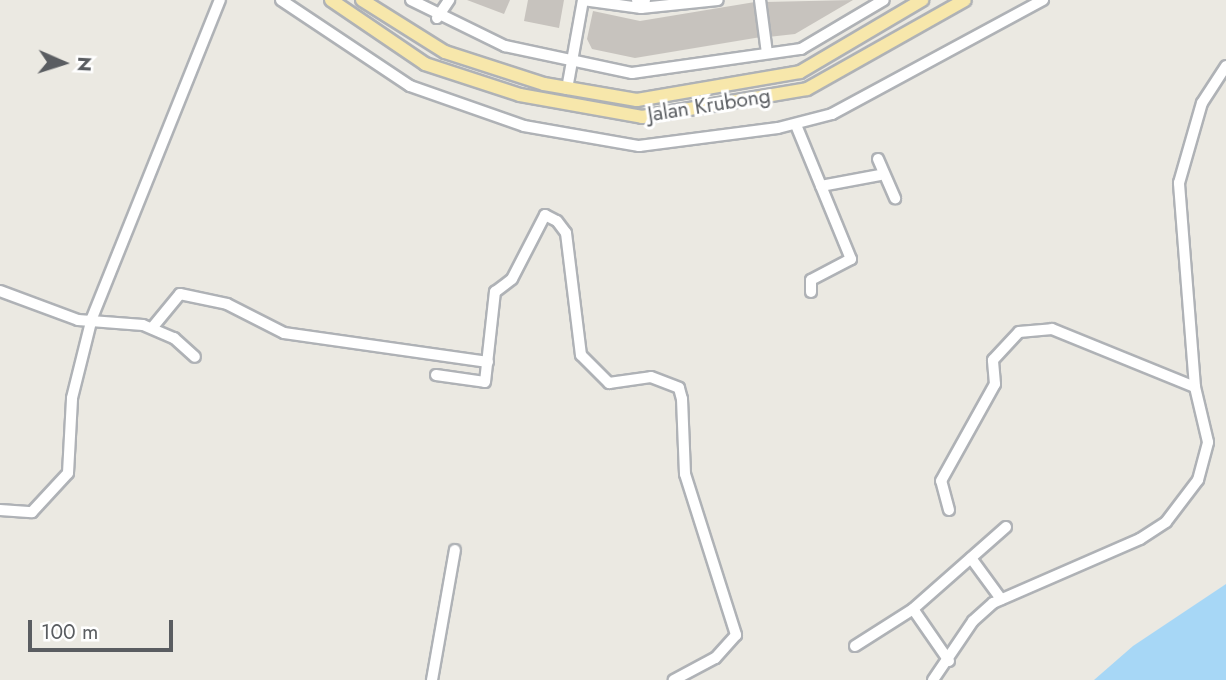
<!DOCTYPE html>
<style>
body{margin:0}
#map{position:relative;width:1226px;height:680px;overflow:hidden;background:#ebe9e2;font-family:Jost,sans-serif}
div>[style]{position:absolute}
.water>*{inset:0;background:#a7d7f6}
.building>*{inset:0;background:#c7c3be}
.roads{filter:drop-shadow(2px 0 #afb2b6) drop-shadow(-2px 0 #afb2b6) drop-shadow(0 2px #afb2b6) drop-shadow(0 -2px #afb2b6)}
.minor>*{height:10px;margin:-5px;padding:0 5px;transform-origin:5px;border-radius:5px;background:#fff}
.major>*{height:12px;margin:-6px;padding:0 6px;transform-origin:6px;border-radius:6px;background:#f7e7ab}
span{translate:-50% -50%;white-space:nowrap;text-align:center;line-height:1.15;-webkit-text-stroke:6px #fff;paint-order:stroke}
.street-label{font-size:21px;color:#5a5d61}
.north{position:absolute;left:28px;top:28px;width:70px;height:70px;-webkit-text-stroke:5px #fff;paint-order:stroke;rotate:93deg;font-size:19px;font-weight:700;line-height:28px;text-align:center;color:#5a5d61}
.north::after{content:'';display:block;margin:auto;width:24px;height:32px;background:#5a5d61;clip-path:polygon(50% 0,100% 100%,50% 72%,0 100%)}
.scale{position:absolute;left:28px;top:620px;width:145px;height:32px;box-sizing:border-box;border:4px solid #5a5d61;border-top:0;padding-left:9px;font-size:21px;line-height:24px;white-space:nowrap;color:#5a5d61;-webkit-text-stroke:5px #fff;paint-order:stroke}
</style>
<div id="map">
<div class="water">
<i style="clip-path:polygon(1226px 584px,1226px 680px,1094px 680px,1133px 646px)"></i>
</div>
<div class="building">
<i style="clip-path:polygon(467px 0,510px 0,504px 14px)"></i>
<i style="clip-path:polygon(528px 0,564px 0,559px 28px,524px 21px)"></i>
<i style="clip-path:polygon(853px 0,795px 34px,768px 37px,765px 2px)"></i>
<i style="clip-path:polygon(755px 2px,761px 37px,635px 58px,592px 49px,587px 39px,593px 11px,640px 21px)"></i>
</div>
<div class="roads">
<div class="minor">
<i style="left:281px;top:0;width:155px;rotate:33.7deg"></i>
<i style="left:410px;top:86px;width:121px;rotate:19.3deg"></i>
<i style="left:524px;top:126px;width:117px;rotate:9.9deg"></i>
<i style="left:639px;top:146px;width:140px;rotate:-7.4deg"></i>
<i style="left:778px;top:128px;width:56px;rotate:-14.5deg"></i>
<i style="left:832px;top:114px;width:240px;rotate:-28.4deg"></i>
<i style="left:411px;top:0;width:105px;rotate:26.1deg"></i>
<i style="left:505px;top:46px;width:130px;rotate:12deg"></i>
<i style="left:632px;top:73px;width:171px;rotate:-8.1deg"></i>
<i style="left:801px;top:49px;width:96px;rotate:-30.6deg"></i>
<i style="left:583px;top:0;width:59px;rotate:7.9deg"></i>
<i style="left:641px;top:8px;width:77px;rotate:-5.9deg"></i>
<i style="left:637px;top:0;width:8px"></i>
<i style="left:760px;top:0;width:53px;rotate:82.5deg"></i>
<i style="left:437px;top:18px;width:22px;rotate:-56deg"></i>
<i style="left:567px;top:89px;width:90px;rotate:-79.8deg"></i>
<i style="left:796px;top:125px;width:145px;rotate:67.7deg"></i>
<i style="left:851px;top:259px;width:45px;rotate:152.3deg"></i>
<i style="left:811px;top:280px;width:12px;rotate:90deg"></i>
<i style="left:878px;top:159px;width:43px;rotate:66.4deg"></i>
<i style="left:821px;top:186px;width:60px;rotate:-10.6deg"></i>
<i style="left:0;top:291px;width:83px;rotate:20.4deg"></i>
<i style="left:78px;top:320px;width:65px;rotate:4.4deg"></i>
<i style="left:143px;top:325px;width:34px;rotate:23deg"></i>
<i style="left:174px;top:338px;width:28px;rotate:42deg"></i>
<i style="left:152px;top:328px;width:44px;rotate:-50.5deg"></i>
<i style="left:180px;top:294px;width:48px;rotate:12deg"></i>
<i style="left:227px;top:304px;width:64px;rotate:27deg"></i>
<i style="left:284px;top:333px;width:206px;rotate:8.1deg"></i>
<i style="left:436px;top:375px;width:49px;rotate:8.1deg"></i>
<i style="left:485px;top:382px;width:91px;rotate:-83.7deg"></i>
<i style="left:495px;top:292px;width:21px;rotate:-37deg"></i>
<i style="left:512px;top:279px;width:72px;rotate:-62.7deg"></i>
<i style="left:545px;top:215px;width:13px;rotate:27deg"></i>
<i style="left:557px;top:221px;width:15px;rotate:53deg"></i>
<i style="left:566px;top:233px;width:123px;rotate:83deg"></i>
<i style="left:581px;top:355px;width:40px;rotate:45deg"></i>
<i style="left:609px;top:383px;width:42px;rotate:-8.1deg"></i>
<i style="left:651px;top:377px;width:30px;rotate:21deg"></i>
<i style="left:679px;top:388px;width:11px;rotate:75deg"></i>
<i style="left:682px;top:399px;width:75px;rotate:87.7deg"></i>
<i style="left:685px;top:474px;width:169px;rotate:72.4deg"></i>
<i style="left:736px;top:635px;width:31px;rotate:132deg"></i>
<i style="left:715px;top:658px;width:47px;rotate:151.8deg"></i>
<i style="left:0;top:510px;width:32px;rotate:4deg"></i>
<i style="left:32px;top:512px;width:53px;rotate:-47.3deg"></i>
<i style="left:68px;top:473px;width:75px;rotate:-86.9deg"></i>
<i style="left:72px;top:398px;width:82px;rotate:-76deg"></i>
<i style="left:92px;top:318px;width:343px;rotate:-68.1deg"></i>
<i style="left:949px;top:510px;width:30px;rotate:-105deg"></i>
<i style="left:941px;top:481px;width:111px;rotate:-60.9deg"></i>
<i style="left:995px;top:384px;width:24px;rotate:-95deg"></i>
<i style="left:993px;top:360px;width:38px;rotate:-47deg"></i>
<i style="left:1019px;top:332px;width:33px;rotate:-5deg"></i>
<i style="left:1052px;top:329px;width:154px;rotate:22.1deg"></i>
<i style="left:971px;top:558px;width:51px;rotate:53.8deg"></i>
<i style="left:855px;top:646px;width:69px;rotate:-32.5deg"></i>
<i style="left:949px;top:661px;width:63px;rotate:-124.7deg"></i>
<i style="left:913px;top:609px;width:124px;rotate:-41.4deg"></i>
<i style="left:432px;top:680px;width:132px;rotate:-80deg"></i>
<i style="left:933px;top:680px;width:71px;rotate:-55.9deg"></i>
<i style="left:973px;top:621px;width:27px;rotate:-42deg"></i>
<i style="left:993px;top:603px;width:160px;rotate:-23.5deg"></i>
<i style="left:1140px;top:539px;width:31px;rotate:-33deg"></i>
<i style="left:1166px;top:522px;width:53px;rotate:-52.7deg"></i>
<i style="left:1198px;top:480px;width:39px;rotate:-75deg"></i>
<i style="left:1208px;top:442px;width:57px;rotate:-103.3deg"></i>
<i style="left:1195px;top:387px;width:205px;rotate:-94.5deg"></i>
<i style="left:1179px;top:183px;width:83px;rotate:-74deg"></i>
<i style="left:1202px;top:103px;width:44px;rotate:-57deg"></i>
</div>
<div class="major">
<i style="left:331px;top:0;width:114px;rotate:34.2deg"></i>
<i style="left:425px;top:64px;width:100px;rotate:18.1deg"></i>
<i style="left:520px;top:95px;width:124px;rotate:10.2deg"></i>
<i style="left:642px;top:117px;width:167px;rotate:-9.6deg"></i>
<i style="left:807px;top:89px;width:181px;rotate:-29.4deg"></i>
<i style="left:362px;top:0;width:98px;rotate:32.1deg"></i>
<i style="left:445px;top:52px;width:104px;rotate:17.9deg"></i>
<i style="left:544px;top:84px;width:94px;rotate:9.8deg"></i>
<i style="left:637px;top:100px;width:165px;rotate:-9.7deg"></i>
<i style="left:800px;top:72px;width:142px;rotate:-30.5deg"></i>
</div>
</div>
<div class="street-label">
<span style="left:709px;top:105px;rotate:-9deg">Jalan Krubong</span>
</div>
<div class="north">N</div>
<div class="scale">100 m</div>
</div>
